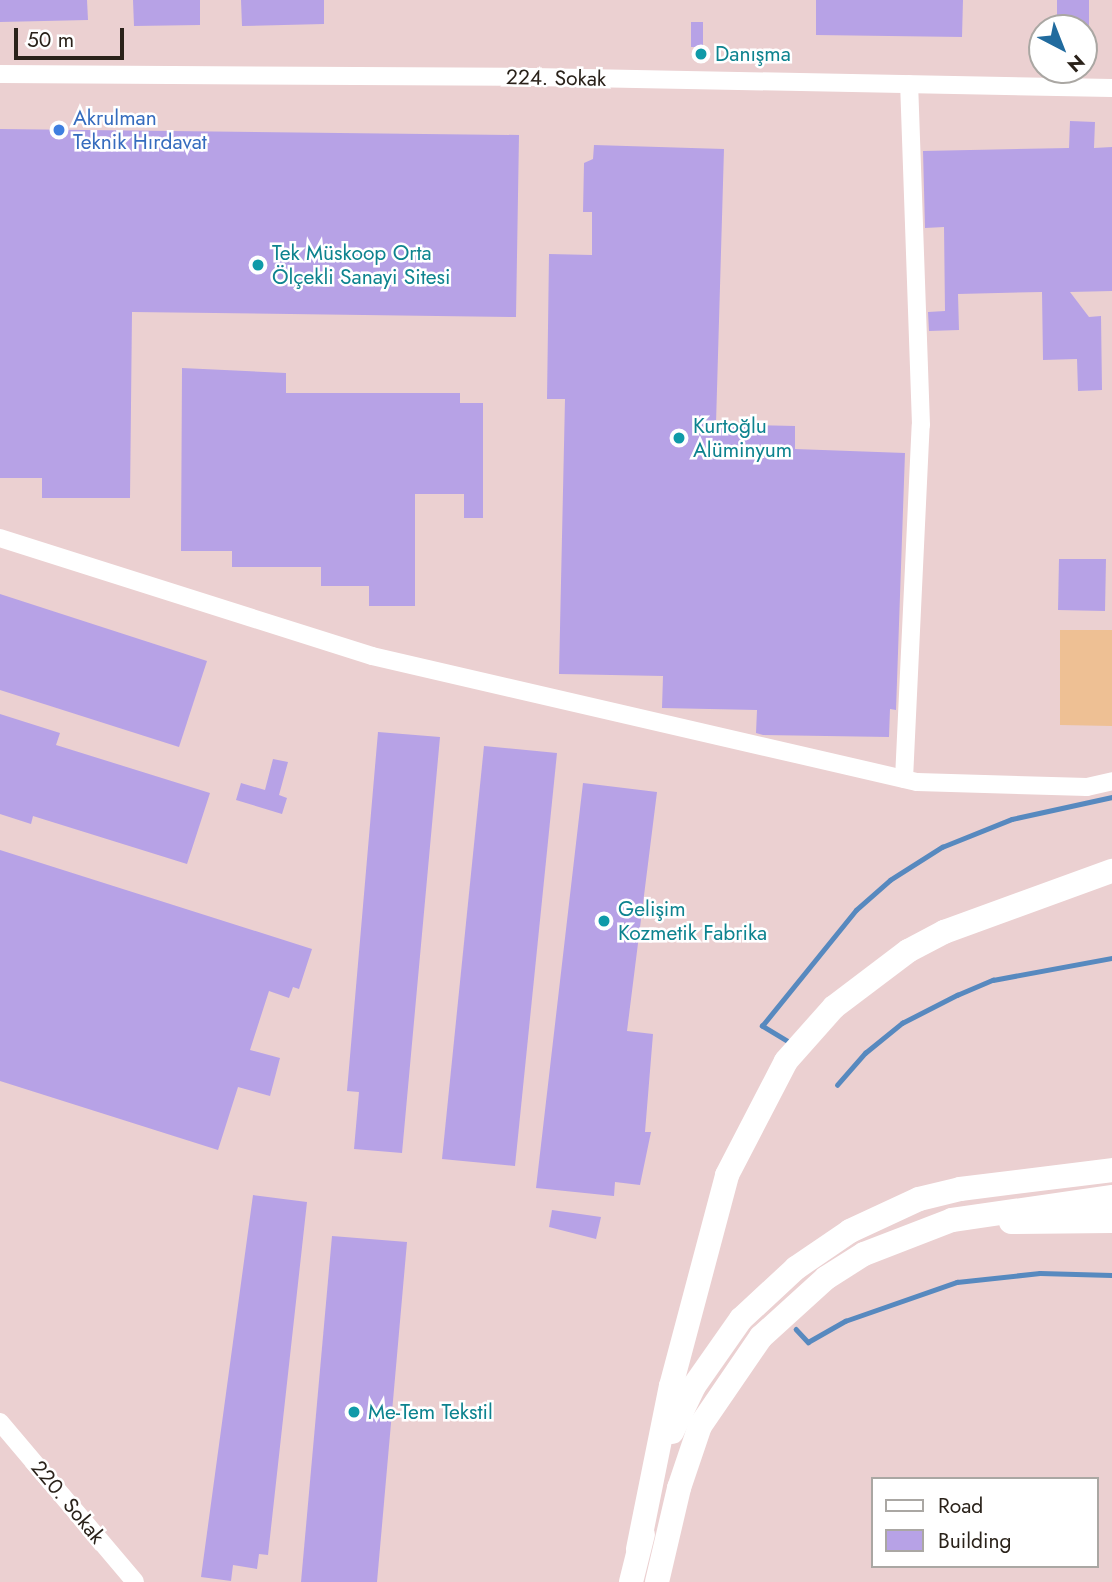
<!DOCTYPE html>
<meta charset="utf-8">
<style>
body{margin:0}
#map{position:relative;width:1112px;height:1582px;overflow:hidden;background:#f3ddc9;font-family:Jost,sans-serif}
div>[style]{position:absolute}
.industrial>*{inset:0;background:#ebd0d1}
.green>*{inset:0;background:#eec094}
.stream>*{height:4.5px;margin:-2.25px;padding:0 2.25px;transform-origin:2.25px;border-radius:2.25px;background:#5789bf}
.building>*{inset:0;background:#b7a2e6}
.minor>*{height:18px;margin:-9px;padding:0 9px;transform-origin:9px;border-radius:9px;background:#fff}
.highway>*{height:24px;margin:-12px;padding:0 12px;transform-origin:12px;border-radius:12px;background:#fff}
.dots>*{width:19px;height:19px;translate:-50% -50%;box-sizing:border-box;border:4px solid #fff;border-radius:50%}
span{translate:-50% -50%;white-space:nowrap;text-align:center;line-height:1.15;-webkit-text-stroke:5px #fff;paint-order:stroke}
.culture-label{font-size:21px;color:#0d838f}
.left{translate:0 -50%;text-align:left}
.street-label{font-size:21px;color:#2a221a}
.shop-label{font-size:21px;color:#366cbe}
.legend{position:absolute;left:871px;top:1477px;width:228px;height:91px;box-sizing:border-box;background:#fff;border:2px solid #aaa7a3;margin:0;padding:9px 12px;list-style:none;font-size:21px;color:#2a221a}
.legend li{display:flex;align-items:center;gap:14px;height:35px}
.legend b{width:35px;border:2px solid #aaa7a3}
.north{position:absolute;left:1028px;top:14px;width:70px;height:70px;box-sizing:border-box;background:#fff;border:2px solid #aaa7a3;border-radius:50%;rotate:138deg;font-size:19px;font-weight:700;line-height:28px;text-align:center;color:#2a221a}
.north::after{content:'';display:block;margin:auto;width:24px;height:32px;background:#216b9e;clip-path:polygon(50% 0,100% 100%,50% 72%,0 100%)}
.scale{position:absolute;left:14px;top:28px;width:110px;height:32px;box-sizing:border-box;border:4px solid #2a221a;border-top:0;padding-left:9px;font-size:21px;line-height:24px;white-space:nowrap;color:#2a221a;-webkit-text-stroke:5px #fff;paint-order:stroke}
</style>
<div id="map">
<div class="industrial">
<i style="clip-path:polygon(evenodd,0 0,1112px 0,1112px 1582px,0 1582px,0 0,1042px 28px,1084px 28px,1084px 70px,1042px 70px,1042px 28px,0 0,872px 1479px,1096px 1479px,1096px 1566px,872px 1566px,872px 1479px)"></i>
</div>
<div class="green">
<i style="clip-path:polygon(1060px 630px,1112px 630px,1112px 726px,1060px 725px)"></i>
</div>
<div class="stream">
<i style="left:787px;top:1041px;width:29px;rotate:-149deg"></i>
<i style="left:762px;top:1026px;width:149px;rotate:-51deg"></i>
<i style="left:856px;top:910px;width:45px;rotate:-41.4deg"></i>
<i style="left:890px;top:880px;width:62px;rotate:-32.4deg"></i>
<i style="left:942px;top:847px;width:75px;rotate:-21.8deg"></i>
<i style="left:1012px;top:819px;width:102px;rotate:-12.4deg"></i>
<i style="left:837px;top:1085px;width:43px;rotate:-48.8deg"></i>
<i style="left:865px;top:1053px;width:48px;rotate:-39deg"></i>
<i style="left:902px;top:1023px;width:62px;rotate:-27deg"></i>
<i style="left:957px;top:995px;width:39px;rotate:-23deg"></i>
<i style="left:993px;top:980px;width:121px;rotate:-10.5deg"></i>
<i style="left:796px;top:1329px;width:18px;rotate:47deg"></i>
<i style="left:808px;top:1342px;width:43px;rotate:-29.6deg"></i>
<i style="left:845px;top:1321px;width:119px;rotate:-19.2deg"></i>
<i style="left:957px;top:1282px;width:83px;rotate:-6.2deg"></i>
<i style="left:1040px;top:1273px;width:72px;rotate:1.6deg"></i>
</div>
<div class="building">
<i style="clip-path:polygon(0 0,87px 0,88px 20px,0 22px)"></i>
<i style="clip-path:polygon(133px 0,200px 0,200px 25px,134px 26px)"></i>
<i style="clip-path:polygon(241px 0,324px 0,324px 24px,242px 26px)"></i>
<i style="clip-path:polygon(816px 0,963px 0,962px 37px,816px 35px)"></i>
<i style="clip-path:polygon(1057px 0,1089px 0,1089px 28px,1057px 28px)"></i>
<i style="clip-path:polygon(691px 22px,703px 22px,703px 47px,691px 47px)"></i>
<i style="clip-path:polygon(1070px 121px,1095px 122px,1094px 148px,1112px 147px,1112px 291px,1070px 292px,1089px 317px,1101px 316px,1102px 390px,1078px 391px,1077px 359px,1043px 360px,1042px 292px,958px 294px,959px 330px,929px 331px,928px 312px,945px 311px,944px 227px,925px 228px,923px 151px,1069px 148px)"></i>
<i style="clip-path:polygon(0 129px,519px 135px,516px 317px,132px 312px,130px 498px,42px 498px,42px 478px,0 478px)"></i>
<i style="clip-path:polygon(594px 145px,724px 149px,716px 424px,795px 426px,795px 449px,905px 453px,896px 710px,890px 709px,889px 737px,763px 735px,756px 733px,757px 710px,662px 708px,663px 676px,559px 674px,565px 399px,547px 399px,549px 254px,592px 255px,592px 212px,583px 212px,584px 163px,593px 159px)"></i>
<i style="clip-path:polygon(182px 368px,286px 373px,286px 393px,460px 393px,460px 403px,483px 403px,483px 518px,464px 518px,464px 494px,415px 494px,415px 606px,369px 606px,369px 586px,321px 586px,321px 567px,232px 567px,232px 551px,181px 551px)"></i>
<i style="clip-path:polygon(1059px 559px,1106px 559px,1105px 611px,1058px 610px)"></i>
<i style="clip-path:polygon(0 594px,207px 661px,179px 747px,0 690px)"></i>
<i style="clip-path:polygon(0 714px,60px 733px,56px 745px,210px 793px,187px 864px,33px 816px,31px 824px,0 814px)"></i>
<i style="clip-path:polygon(378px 732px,440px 737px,402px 1153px,354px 1149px,359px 1092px,347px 1091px)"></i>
<i style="clip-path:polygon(484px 746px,557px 753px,515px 1166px,442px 1159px)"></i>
<i style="clip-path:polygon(273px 759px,288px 762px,279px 795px,287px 798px,282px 814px,236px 800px,241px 783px,265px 790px)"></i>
<i style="clip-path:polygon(583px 783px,657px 792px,627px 1031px,653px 1034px,645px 1132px,651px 1132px,640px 1185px,615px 1182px,614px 1196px,536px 1188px)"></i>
<i style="clip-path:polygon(0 850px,312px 949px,299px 989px,293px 987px,289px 998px,269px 991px,250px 1050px,280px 1058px,270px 1096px,238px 1087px,218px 1150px,0 1081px)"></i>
<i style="clip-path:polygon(253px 1195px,307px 1202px,268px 1555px,259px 1554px,257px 1569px,233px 1565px,231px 1581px,201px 1577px)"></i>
<i style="clip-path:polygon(552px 1210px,601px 1217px,596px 1239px,549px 1227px)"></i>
<i style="clip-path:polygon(332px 1236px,407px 1242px,377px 1582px,301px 1582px)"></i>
</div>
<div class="minor">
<i style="left:0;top:74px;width:533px;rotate:0.32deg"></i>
<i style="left:533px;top:77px;width:579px;rotate:1.09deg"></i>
<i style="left:0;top:538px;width:390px;rotate:17.6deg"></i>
<i style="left:372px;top:656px;width:559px;rotate:13.02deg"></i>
<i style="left:917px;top:782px;width:170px;rotate:1.7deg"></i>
<i style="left:1087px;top:787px;width:26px;rotate:-13deg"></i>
<i style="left:904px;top:779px;width:354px;rotate:-87.3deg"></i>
<i style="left:921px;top:425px;width:341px;rotate:-92deg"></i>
<i style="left:0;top:1422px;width:209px;rotate:49.8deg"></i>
</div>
<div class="highway">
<i style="left:1011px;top:1222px;width:101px;rotate:-0.6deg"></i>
<i style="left:672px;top:1432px;width:51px;rotate:-64.4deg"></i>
<i style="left:694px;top:1386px;width:82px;rotate:-55deg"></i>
<i style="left:741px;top:1319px;width:75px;rotate:-42.8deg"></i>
<i style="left:796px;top:1268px;width:65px;rotate:-34.4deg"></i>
<i style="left:850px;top:1231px;width:76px;rotate:-24.9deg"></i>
<i style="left:919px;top:1199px;width:42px;rotate:-13.7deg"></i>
<i style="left:960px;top:1189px;width:153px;rotate:-7.1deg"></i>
<i style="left:638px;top:1549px;width:166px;rotate:-78.6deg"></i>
<i style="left:671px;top:1386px;width:218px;rotate:-75.1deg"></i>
<i style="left:727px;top:1175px;width:128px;rotate:-62.6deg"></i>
<i style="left:786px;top:1061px;width:72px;rotate:-48.4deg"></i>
<i style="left:834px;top:1007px;width:93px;rotate:-37.1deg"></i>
<i style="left:908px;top:951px;width:41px;rotate:-27.8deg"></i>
<i style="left:944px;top:932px;width:179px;rotate:-20deg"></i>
<i style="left:631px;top:1582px;width:49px;rotate:-76deg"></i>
<i style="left:657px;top:1582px;width:97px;rotate:-76.8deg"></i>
<i style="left:679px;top:1488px;width:65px;rotate:-71.3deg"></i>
<i style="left:700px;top:1426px;width:108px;rotate:-55.6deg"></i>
<i style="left:761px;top:1337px;width:88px;rotate:-42.2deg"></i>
<i style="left:826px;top:1278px;width:45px;rotate:-32.3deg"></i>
<i style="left:864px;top:1254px;width:94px;rotate:-21.1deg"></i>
<i style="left:952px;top:1220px;width:162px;rotate:-8.2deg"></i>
</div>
<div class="dots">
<i style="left:701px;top:54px;background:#0f9aa8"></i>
<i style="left:59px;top:130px;background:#3f7fe0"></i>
<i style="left:258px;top:265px;background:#0f9aa8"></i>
<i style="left:679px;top:438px;background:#0f9aa8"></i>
<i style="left:604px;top:921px;background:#0f9aa8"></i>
<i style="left:354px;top:1412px;background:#0f9aa8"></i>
</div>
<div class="culture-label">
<span class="left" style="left:715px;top:54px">Danışma</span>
<span class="left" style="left:272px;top:265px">Tek Müskoop Orta<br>Ölçekli Sanayi Sitesi</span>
<span class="left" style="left:693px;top:438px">Kurtoğlu<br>Alüminyum</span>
<span class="left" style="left:618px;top:921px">Gelişim<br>Kozmetik Fabrika</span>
<span class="left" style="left:368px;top:1412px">Me-Tem Tekstil</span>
</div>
<div class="street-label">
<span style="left:556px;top:78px;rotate:1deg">224. Sokak</span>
<span style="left:68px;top:1502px;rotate:50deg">220. Sokak</span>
</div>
<div class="shop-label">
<span class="left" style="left:73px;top:130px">Akrulman<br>Teknik Hırdavat</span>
</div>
<ul class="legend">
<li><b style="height:9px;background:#fff"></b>Road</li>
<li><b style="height:19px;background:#b7a2e6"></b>Building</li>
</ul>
<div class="north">N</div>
<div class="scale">50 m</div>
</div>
